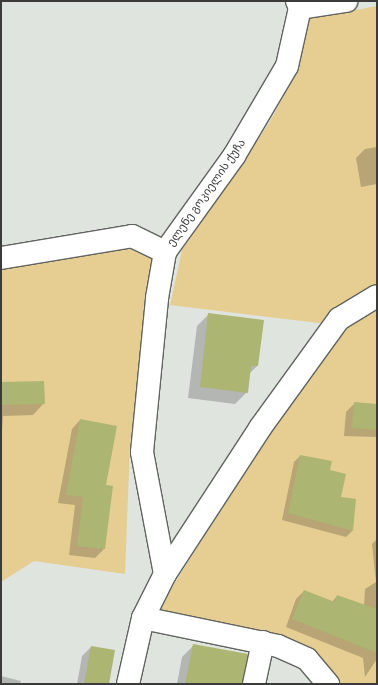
<!DOCTYPE html>
<meta charset="utf-8">
<style>
body{margin:0}
#map{position:relative;width:378px;height:685px;overflow:hidden;background:#e0e4df;font-family:"Fira Sans Condensed","Noto Sans Georgian",sans-serif}
div>[style]{position:absolute}
.green>*{inset:0;background:#e6ce92}
.shadow>*{inset:0;background:#0003}
.building>*{inset:0;background:#adb572}
.roads{filter:drop-shadow(1px 0 #60645f) drop-shadow(-1px 0 #60645f) drop-shadow(0 1px #60645f) drop-shadow(0 -1px #60645f)}
.minor>*{height:22px;margin:-11px;padding:0 11px;transform-origin:11px;border-radius:11px;background:#fff}
span{translate:-50% -50%;white-space:nowrap;text-align:center;line-height:1.15;-webkit-text-stroke:4px #fff;paint-order:stroke}
.street-label{font-size:11px;color:#3b3c3a}
.frame{position:absolute;inset:0;border:2px solid #3b3c3a;pointer-events:none}
</style>
<div id="map">
<div class="green">
<i style="clip-path:polygon(377px 6px,377px 289px,327px 324px,170px 305px,182px 250px,269px 123px,298px 70px,307px 19px)"></i>
<i style="clip-path:polygon(132px 244px,153px 261px,130px 445px,125px 574px,34px 561px,1px 582px,1px 265px)"></i>
<i style="clip-path:polygon(377px 300px,377px 684px,338px 684px,306px 650px,156px 612px,336px 331px)"></i>
</div>
<div class="shadow">
<i style="clip-path:polygon(377px 147px,377px 184px,361px 187px,356px 158px,365px 149px)"></i>
<i style="clip-path:polygon(209px 314px,257px 366px,249px 374px,247px 392px,235px 404px,188px 398px,197px 326px)"></i>
<i style="clip-path:polygon(1px 383px,44px 403px,33px 415px,3px 416px,1px 448px)"></i>
<i style="clip-path:polygon(355px 403px,377px 405px,377px 437px,344px 436px,346px 412px)"></i>
<i style="clip-path:polygon(80px 420px,104px 486px,111px 487px,104px 549px,95px 558px,69px 555px,75px 505px,58px 503px,72px 429px)"></i>
<i style="clip-path:polygon(300px 456px,328px 471px,340px 498px,355px 499px,352px 531px,346px 537px,282px 520px,294px 462px)"></i>
<i style="clip-path:polygon(377px 539px,377px 659px,365px 677px,363px 658px,286px 627px,296px 599px,304px 591px,332px 602px,337px 596px,364px 606px,365px 589px,376px 582px,372px 544px)"></i>
<i style="clip-path:polygon(194px 645px,241px 684px,177px 684px,182px 657px)"></i>
<i style="clip-path:polygon(91px 647px,108px 684px,77px 684px,82px 656px)"></i>
<i style="clip-path:polygon(1px 676px,21px 681px,20px 684px,1px 684px)"></i>
</div>
<div class="building">
<i style="clip-path:polygon(208px 313px,264px 320px,258px 366px,251px 366px,248px 393px,200px 387px)"></i>
<i style="clip-path:polygon(44px 381px,45px 404px,1px 405px,1px 382px)"></i>
<i style="clip-path:polygon(354px 402px,377px 404px,377px 430px,352px 428px)"></i>
<i style="clip-path:polygon(80px 419px,117px 426px,106px 485px,113px 486px,105px 549px,77px 546px,83px 497px,66px 495px)"></i>
<i style="clip-path:polygon(300px 455px,332px 461px,330px 470px,346px 474px,341px 497px,356px 499px,353px 531px,288px 513px)"></i>
<i style="clip-path:polygon(304px 590px,335px 602px,337px 595px,377px 609px,377px 653px,292px 619px)"></i>
<i style="clip-path:polygon(193px 644px,248px 654px,242px 684px,185px 684px)"></i>
<i style="clip-path:polygon(91px 646px,115px 650px,109px 684px,84px 684px)"></i>
</div>
<div class="roads">
<div class="minor">
<i style="left:300px;top:8px;width:47px;rotate:-8.7deg"></i>
<i style="left:1px;top:258px;width:133px;rotate:-9.5deg"></i>
<i style="left:132px;top:236px;width:37px;rotate:26deg"></i>
<i style="left:165px;top:574px;width:124px;rotate:-100.7deg"></i>
<i style="left:142px;top:452px;width:155px;rotate:-84.4deg"></i>
<i style="left:157px;top:298px;width:47px;rotate:-80.1deg"></i>
<i style="left:165px;top:252px;width:118px;rotate:-54.3deg"></i>
<i style="left:234px;top:156px;width:104px;rotate:-59.5deg"></i>
<i style="left:287px;top:66px;width:59px;rotate:-77.4deg"></i>
<i style="left:300px;top:8px;width:8px;rotate:-113deg"></i>
<i style="left:143px;top:618px;width:138px;rotate:11.7deg"></i>
<i style="left:278px;top:646px;width:32px;rotate:24deg"></i>
<i style="left:307px;top:659px;width:33px;rotate:50deg"></i>
<i style="left:128px;top:684px;width:68px;rotate:-77.2deg"></i>
<i style="left:143px;top:618px;width:49px;rotate:-63.4deg"></i>
<i style="left:165px;top:574px;width:174px;rotate:-56.9deg"></i>
<i style="left:260px;top:428px;width:135px;rotate:-54.1deg"></i>
<i style="left:339px;top:319px;width:44px;rotate:-31.2deg"></i>
<i style="left:254px;top:684px;width:43px;rotate:-77.9deg"></i>
</div>
</div>
<div class="street-label">
<span style="left:207px;top:193px;rotate:-55deg">ელენე გოკიელის ქუჩა</span>
</div>
<div class="frame"></div>
</div>
